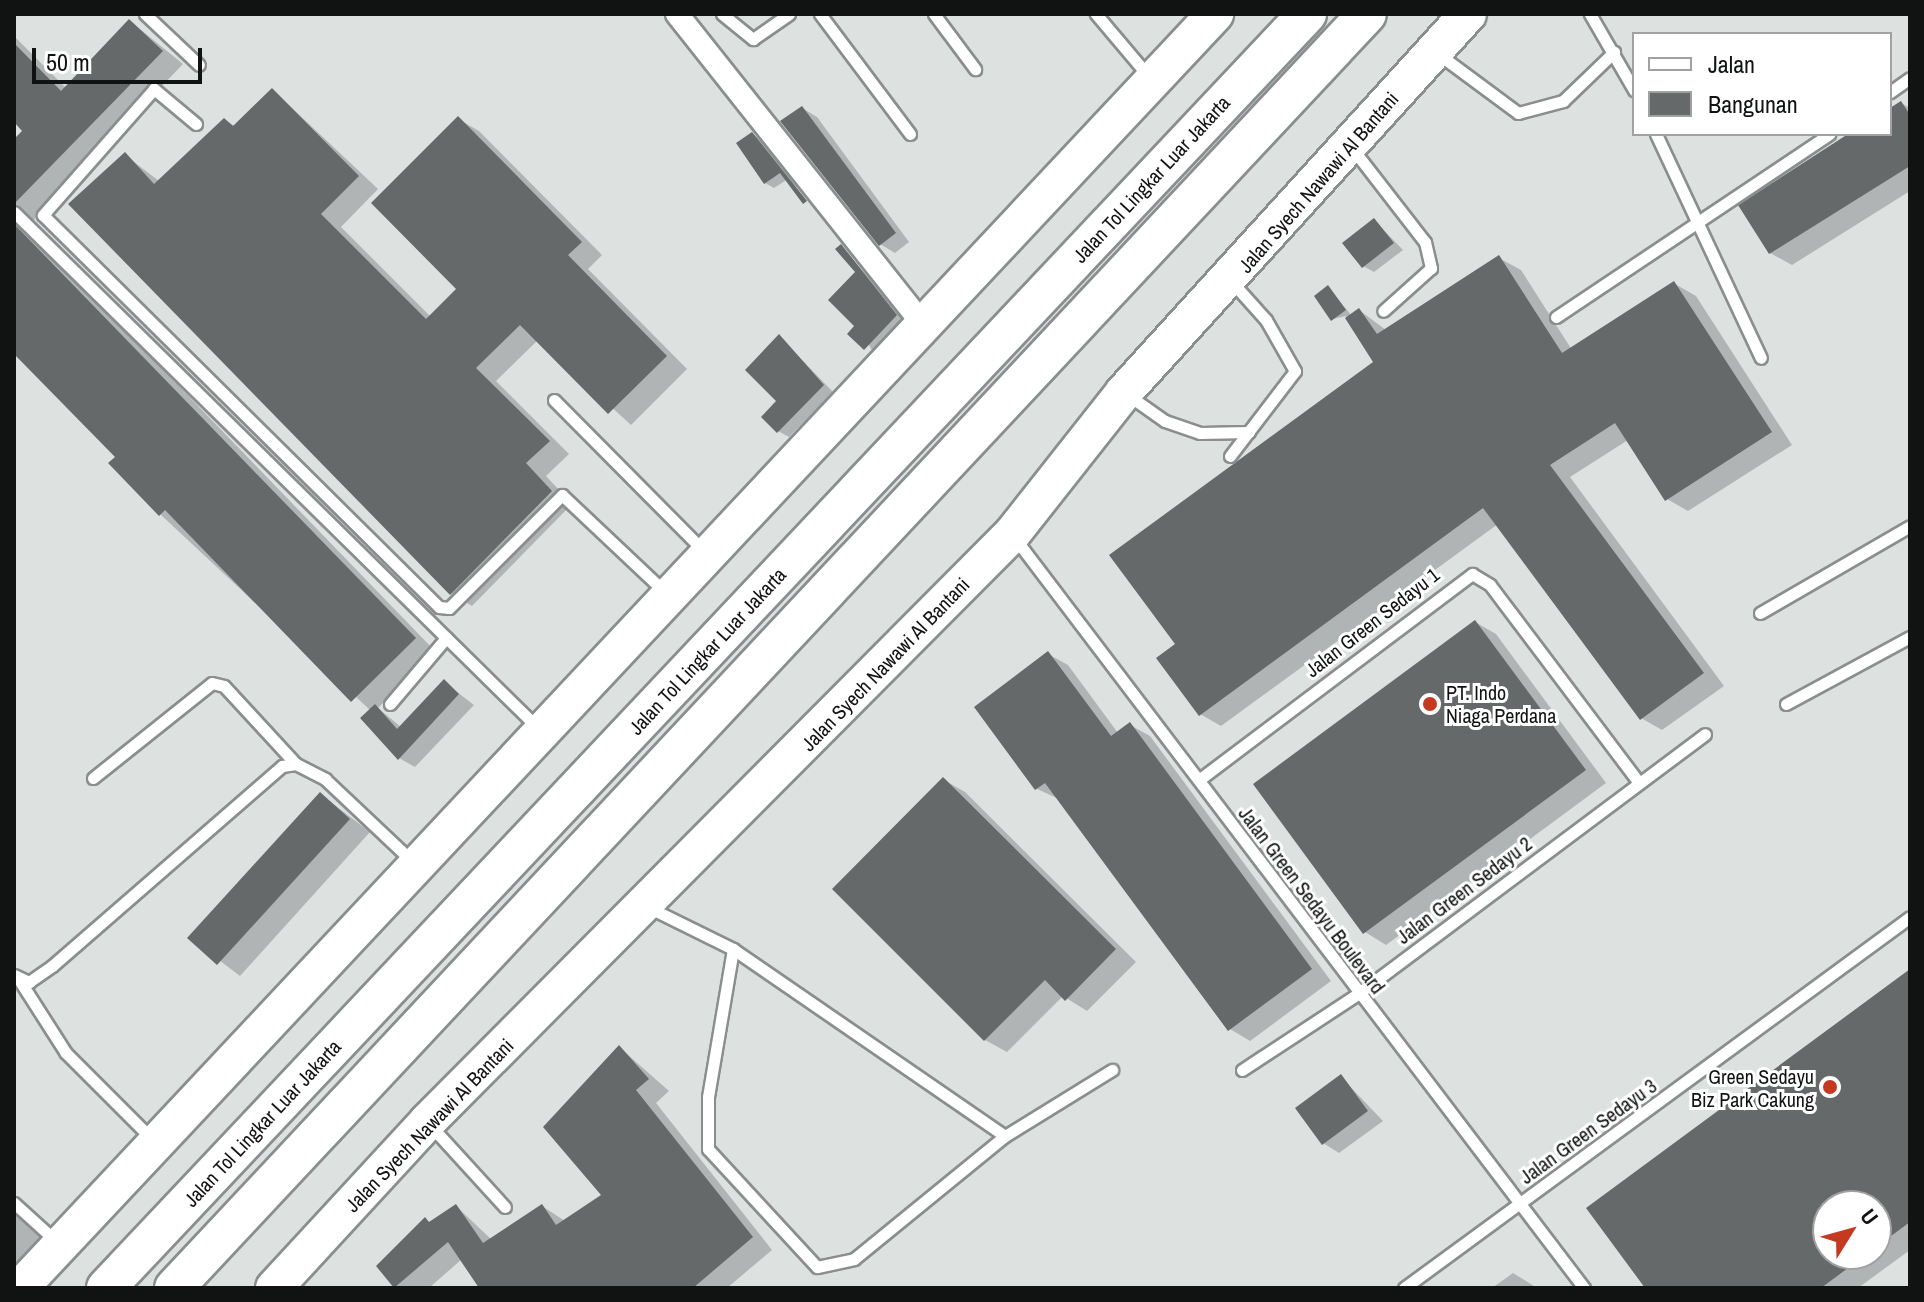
<!DOCTYPE html>
<style>
body{margin:0}
#map{position:relative;width:1924px;height:1302px;overflow:hidden;background:#dde2e1;font-family:"Archivo Narrow",sans-serif}
div>[style]{position:absolute}
.shadow>*{inset:0;background:#0003}
.building>*{inset:0;background:#656969}
.roads{filter:drop-shadow(2px 0 #8a8e8e) drop-shadow(-2px 0 #8a8e8e) drop-shadow(0 2px #8a8e8e) drop-shadow(0 -2px #8a8e8e)}
.service>*{height:11px;margin:-5.5px;padding:0 5.5px;transform-origin:5.5px;border-radius:5.5px;background:#fff}
.minor>*{height:22px;margin:-11px;padding:0 11px;transform-origin:11px;border-radius:11px;background:#fff}
.trunk>*{height:36px;margin:-18px;padding:0 18px;transform-origin:18px;border-radius:18px;background:#fff}
.motorway>*{height:38px;margin:-19px;padding:0 19px;transform-origin:19px;border-radius:19px;background:#fff}
.dots>*{width:22px;height:22px;translate:-50% -50%;box-sizing:border-box;border:4px solid #fff;border-radius:50%}
span{translate:-50% -50%;white-space:nowrap;text-align:center;line-height:1.15;-webkit-text-stroke:6px #fff;paint-order:stroke}
.street-label{font-size:20px;color:#111312}
.poi-label{font-size:20px;color:#111312}
.left{translate:0 -50%;text-align:left}
.right{translate:-100% -50%;text-align:right}
.frame{position:absolute;inset:0;border:16px solid #111312;pointer-events:none}
.legend{position:absolute;left:1632px;top:32px;width:260px;height:104px;box-sizing:border-box;background:#fff;border:2px solid #a0a1a0;margin:0;padding:10px 14px;list-style:none;font-size:24px;color:#111312}
.legend li{display:flex;align-items:center;gap:16px;height:40px}
.legend b{width:40px;border:2px solid #a0a1a0}
.north{position:absolute;left:1812px;top:1190px;width:80px;height:80px;box-sizing:border-box;background:#fff;border:2px solid #a0a1a0;border-radius:50%;rotate:53deg;font-size:22px;font-weight:700;line-height:32px;text-align:center;color:#111312}
.north::after{content:'';display:block;margin:auto;width:28px;height:36px;background:#c4391f;clip-path:polygon(50% 0,100% 100%,50% 72%,0 100%)}
.scale{position:absolute;left:32px;top:48px;width:170px;height:36px;box-sizing:border-box;border:4px solid #111312;border-top:0;padding-left:10px;font-size:24px;line-height:28px;white-space:nowrap;color:#111312;-webkit-text-stroke:6px #fff;paint-order:stroke}
</style>
<div id="map">
<div class="shadow">
<i style="clip-path:polygon(130px 21px,183px 64px,26px 228px,435px 651px,378px 708px,401px 727px,444px 682px,474px 705px,415px 767px,399px 758px,371px 711px,160px 514px,117px 457px,14px 351px,14px 142px,25px 131px,14px 119px,14px 36px,66px 88px)"></i>
<i style="clip-path:polygon(273px 90px,378px 189px,341px 227px,431px 317px,459px 289px,458px 119px,479px 131px,602px 255px,588px 269px,687px 369px,631px 425px,538px 340px,496px 381px,569px 454px,546px 476px,572px 504px,472px 606px,451px 593px,125px 155px,159px 181px,225px 120px,236px 127px)"></i>
<i style="clip-path:polygon(1901px 103px,1910px 108px,1910px 191px,1792px 265px,1770px 253px,1853px 134px,1890px 134px,1890px 110px)"></i>
<i style="clip-path:polygon(802px 108px,817px 117px,909px 242px,895px 253px,880px 244px)"></i>
<i style="clip-path:polygon(752px 134px,761px 139px,810px 200px,788px 179px,774px 188px,765px 183px)"></i>
<i style="clip-path:polygon(1374px 220px,1403px 250px,1374px 272px,1363px 266px)"></i>
<i style="clip-path:polygon(841px 246px,906px 321px,875px 355px,857px 326px,858px 272px)"></i>
<i style="clip-path:polygon(1499px 258px,1521px 270px,1572px 350px,1675px 284px,1696px 296px,1792px 445px,1688px 511px,1667px 499px,1628px 440px,1570px 477px,1724px 686px,1662px 730px,1641px 718px,1498px 524px,1221px 726px,1200px 714px,1178px 644px,1375px 362px,1346px 316px,1333px 319px,1329px 288px,1352px 316px,1359px 310px,1386px 330px)"></i>
<i style="clip-path:polygon(779px 336px,833px 392px,789px 437px,778px 431px)"></i>
<i style="clip-path:polygon(1475px 622px,1496px 634px,1606px 783px,1386px 945px,1365px 932px)"></i>
<i style="clip-path:polygon(1048px 654px,1068px 665px,1118px 733px,1130px 725px,1150px 736px,1331px 981px,1250px 1041px,1230px 1029px,1059px 799px,1037px 789px)"></i>
<i style="clip-path:polygon(944px 780px,965px 792px,1136px 962px,1087px 1011px,1063px 996px,1007px 1052px,985px 1040px)"></i>
<i style="clip-path:polygon(320px 794px,370px 832px,240px 976px,190px 938px)"></i>
<i style="clip-path:polygon(evenodd,1910px 971px,1910px 1250px,1858px 1288px,1647px 1288px,1910px 971px,1828px 1206px,1876px 1206px,1876px 1254px,1828px 1254px,1828px 1206px)"></i>
<i style="clip-path:polygon(619px 1047px,669px 1091px,656px 1103px,772px 1250px,727px 1288px,481px 1288px,462px 1259px,429px 1288px,396px 1287px,378px 1267px,425px 1220px,431px 1223px,456px 1206px,492px 1240px,542px 1206px,565px 1221px,604px 1196px)"></i>
<i style="clip-path:polygon(1341px 1077px,1383px 1121px,1339px 1153px,1323px 1143px)"></i>
<i style="clip-path:polygon(14px 1209px,44px 1239px,14px 1278px)"></i>
<i style="clip-path:polygon(1513px 1273px,1534px 1286px,1536px 1288px,1492px 1288px)"></i>
</div>
<div class="building">
<i style="clip-path:polygon(129px 19px,163px 51px,14px 204px,14px 139px,22px 131px,14px 122px,14px 43px,61px 91px)"></i>
<i style="clip-path:polygon(272px 88px,359px 176px,321px 214px,426px 319px,456px 289px,371px 203px,458px 116px,582px 242px,568px 255px,667px 356px,608px 414px,520px 325px,476px 368px,550px 441px,526px 463px,552px 491px,450px 595px,68px 204px,125px 152px,154px 184px,224px 118px,233px 126px)"></i>
<i style="clip-path:polygon(1901px 101px,1910px 115px,1910px 166px,1769px 254px,1738px 205px,1848px 134px,1890px 134px,1890px 108px)"></i>
<i style="clip-path:polygon(802px 106px,896px 233px,879px 246px,780px 121px)"></i>
<i style="clip-path:polygon(752px 132px,807px 201px,803px 204px,780px 173px,764px 184px,736px 143px)"></i>
<i style="clip-path:polygon(1374px 218px,1394px 243px,1362px 268px,1342px 243px)"></i>
<i style="clip-path:polygon(14px 224px,416px 638px,351px 702px,165px 510px,159px 516px,108px 463px,115px 457px,14px 354px)"></i>
<i style="clip-path:polygon(841px 244px,897px 315px,864px 350px,847px 334px,854px 326px,828px 300px,855px 272px,835px 249px)"></i>
<i style="clip-path:polygon(1499px 255px,1562px 353px,1674px 281px,1772px 432px,1665px 501px,1615px 423px,1550px 465px,1704px 673px,1640px 720px,1483px 508px,1199px 716px,1156px 658px,1175px 644px,1109px 555px,1373px 362px,1345px 318px,1359px 308px,1377px 334px)"></i>
<i style="clip-path:polygon(1328px 285px,1346px 310px,1331px 321px,1314px 296px)"></i>
<i style="clip-path:polygon(779px 334px,824px 385px,777px 433px,761px 417px,776px 401px,745px 370px)"></i>
<i style="clip-path:polygon(1475px 620px,1586px 770px,1363px 934px,1253px 784px)"></i>
<i style="clip-path:polygon(1048px 651px,1111px 736px,1130px 722px,1312px 969px,1228px 1031px,1045px 783px,1035px 790px,974px 707px)"></i>
<i style="clip-path:polygon(444px 679px,459px 694px,398px 760px,360px 718px,375px 704px,397px 729px)"></i>
<i style="clip-path:polygon(943px 777px,1116px 949px,1065px 1001px,1045px 980px,984px 1041px,832px 889px)"></i>
<i style="clip-path:polygon(320px 792px,350px 819px,217px 965px,187px 938px)"></i>
<i style="clip-path:polygon(1910px 969px,1910px 1222px,1876px 1247px,1876px 1206px,1828px 1206px,1828px 1254px,1867px 1254px,1821px 1288px,1645px 1288px,1586px 1208px)"></i>
<i style="clip-path:polygon(619px 1045px,649px 1079px,636px 1090px,753px 1237px,693px 1288px,479px 1288px,448px 1242px,394px 1288px,376px 1266px,425px 1217px,429px 1222px,456px 1204px,483px 1243px,542px 1204px,556px 1225px,601px 1195px,543px 1127px)"></i>
<i style="clip-path:polygon(1341px 1074px,1368px 1111px,1322px 1145px,1295px 1108px)"></i>
</div>
<div class="roads">
<div class="service">
<i style="left:145px;top:14px;width:74px;rotate:43.4deg"></i>
<i style="left:722px;top:14px;width:40px;rotate:39deg"></i>
<i style="left:753px;top:39px;width:44px;rotate:-34.8deg"></i>
<i style="left:820px;top:14px;width:150px;rotate:53.1deg"></i>
<i style="left:934px;top:14px;width:69px;rotate:53.3deg"></i>
<i style="left:1096px;top:14px;width:84px;rotate:49.8deg"></i>
<i style="left:1590px;top:14px;width:88px;rotate:59.9deg"></i>
<i style="left:1437px;top:53px;width:101px;rotate:36.5deg"></i>
<i style="left:1518px;top:113px;width:47px;rotate:-14.9deg"></i>
<i style="left:1563px;top:101px;width:71px;rotate:-43.9deg"></i>
<i style="left:1890px;top:92px;width:24px;rotate:-35deg"></i>
<i style="left:196px;top:124px;width:55px;rotate:-140.2deg"></i>
<i style="left:154px;top:89px;width:168px;rotate:131.4deg"></i>
<i style="left:43px;top:215px;width:557px;rotate:44.71deg"></i>
<i style="left:439px;top:607px;width:10px;rotate:6deg"></i>
<i style="left:449px;top:608px;width:160px;rotate:-45deg"></i>
<i style="left:562px;top:495px;width:141px;rotate:43.3deg"></i>
<i style="left:1656px;top:134px;width:247px;rotate:64.9deg"></i>
<i style="left:1352px;top:148px;width:119px;rotate:52.2deg"></i>
<i style="left:1425px;top:242px;width:27px;rotate:77deg"></i>
<i style="left:1431px;top:268px;width:64px;rotate:138.1deg"></i>
<i style="left:14px;top:212px;width:735px;rotate:44.56deg"></i>
<i style="left:1556px;top:317px;width:329px;rotate:-33.8deg"></i>
<i style="left:1128px;top:395px;width:45px;rotate:35.1deg"></i>
<i style="left:1165px;top:421px;width:37px;rotate:19deg"></i>
<i style="left:1200px;top:433px;width:49px;rotate:-1.2deg"></i>
<i style="left:554px;top:400px;width:216px;rotate:45.2deg"></i>
<i style="left:1230px;top:456px;width:107px;rotate:-52.6deg"></i>
<i style="left:1295px;top:371px;width:59px;rotate:-119.6deg"></i>
<i style="left:1266px;top:320px;width:52px;rotate:-131.9deg"></i>
<i style="left:1014px;top:537px;width:943px;rotate:52.8deg"></i>
<i style="left:1760px;top:613px;width:173px;rotate:-30.1deg"></i>
<i style="left:390px;top:704px;width:87px;rotate:-49.7deg"></i>
<i style="left:1786px;top:704px;width:141px;rotate:-28.4deg"></i>
<i style="left:93px;top:778px;width:152px;rotate:-38.6deg"></i>
<i style="left:212px;top:683px;width:12px;rotate:14deg"></i>
<i style="left:224px;top:686px;width:106px;rotate:47.3deg"></i>
<i style="left:1200px;top:779px;width:341px;rotate:-37deg"></i>
<i style="left:1472px;top:574px;width:21px;rotate:31deg"></i>
<i style="left:1490px;top:585px;width:244px;rotate:53deg"></i>
<i style="left:648px;top:907px;width:95px;rotate:26.3deg"></i>
<i style="left:733px;top:949px;width:330px;rotate:34.5deg"></i>
<i style="left:1005px;top:1136px;width:126px;rotate:-31.7deg"></i>
<i style="left:733px;top:949px;width:150px;rotate:99.6deg"></i>
<i style="left:708px;top:1097px;width:52px;rotate:90deg"></i>
<i style="left:708px;top:1149px;width:161px;rotate:47.3deg"></i>
<i style="left:817px;top:1267px;width:38px;rotate:-12deg"></i>
<i style="left:854px;top:1259px;width:195px;rotate:-39.2deg"></i>
<i style="left:14px;top:975px;width:17px;rotate:25deg"></i>
<i style="left:29px;top:982px;width:28px;rotate:-35deg"></i>
<i style="left:52px;top:966px;width:305px;rotate:-41deg"></i>
<i style="left:282px;top:766px;width:14px;rotate:-8deg"></i>
<i style="left:296px;top:764px;width:33px;rotate:27deg"></i>
<i style="left:325px;top:779px;width:122px;rotate:43.3deg"></i>
<i style="left:18px;top:978px;width:89px;rotate:57.4deg"></i>
<i style="left:66px;top:1053px;width:123px;rotate:45deg"></i>
<i style="left:1242px;top:1070px;width:140px;rotate:-33.3deg"></i>
<i style="left:1359px;top:993px;width:432px;rotate:-36.8deg"></i>
<i style="left:430px;top:1125px;width:111px;rotate:47.6deg"></i>
<i style="left:14px;top:1203px;width:58px;rotate:42.2deg"></i>
<i style="left:1404px;top:1288px;width:627px;rotate:-36.25deg"></i>
</div>
<div class="minor">
<i style="left:677px;top:14px;width:399px;rotate:51.6deg"></i>
</div>
<div class="trunk">
<i style="left:20px;top:1288px;width:1747px;rotate:-46.83deg"></i>
<i style="left:274px;top:1288px;width:226px;rotate:-47.3deg"></i>
<i style="left:427px;top:1122px;width:829px;rotate:-45.15deg"></i>
<i style="left:1012px;top:534px;width:181px;rotate:-51.7deg"></i>
<i style="left:1124px;top:392px;width:511px;rotate:-47.7deg"></i>
</div>
<div class="motorway">
<i style="left:106px;top:1288px;width:1751px;rotate:-46.69deg"></i>
<i style="left:174px;top:1288px;width:1745px;rotate:-46.88deg"></i>
</div>
</div>
<div class="dots">
<i style="left:1430px;top:704px;background:#c4391f"></i>
<i style="left:1830px;top:1087px;background:#c4391f"></i>
</div>
<div class="street-label">
<span style="left:1151px;top:179px;rotate:-47deg">Jalan Tol Lingkar Luar Jakarta</span>
<span style="left:1318px;top:182px;rotate:-49deg">Jalan Syech Nawawi Al Bantani</span>
<span style="left:1372px;top:622px;rotate:-38deg">Jalan Green Sedayu 1</span>
<span style="left:707px;top:651px;rotate:-47deg">Jalan Tol Lingkar Luar Jakarta</span>
<span style="left:885px;top:664px;rotate:-46deg">Jalan Syech Nawawi Al Bantani</span>
<span style="left:1464px;top:890px;rotate:-37deg">Jalan Green Sedayu 2</span>
<span style="left:1312px;top:900px;rotate:53deg">Jalan Green Sedayu Boulevard</span>
<span style="left:262px;top:1123px;rotate:-47deg">Jalan Tol Lingkar Luar Jakarta</span>
<span style="left:429px;top:1125px;rotate:-46deg">Jalan Syech Nawawi Al Bantani</span>
<span style="left:1588px;top:1131px;rotate:-36deg">Jalan Green Sedayu 3</span>
</div>
<div class="poi-label">
<span class="left" style="left:1446px;top:704px">PT. Indo<br>Niaga Perdana</span>
<span class="right" style="left:1814px;top:1088px">Green Sedayu<br>Biz Park Cakung</span>
</div>
<div class="frame"></div>
<ul class="legend">
<li><b style="height:10px;background:#fff"></b>Jalan</li>
<li><b style="height:22px;background:#656969"></b>Bangunan</li>
</ul>
<div class="north">U</div>
<div class="scale">50 m</div>
</div>
